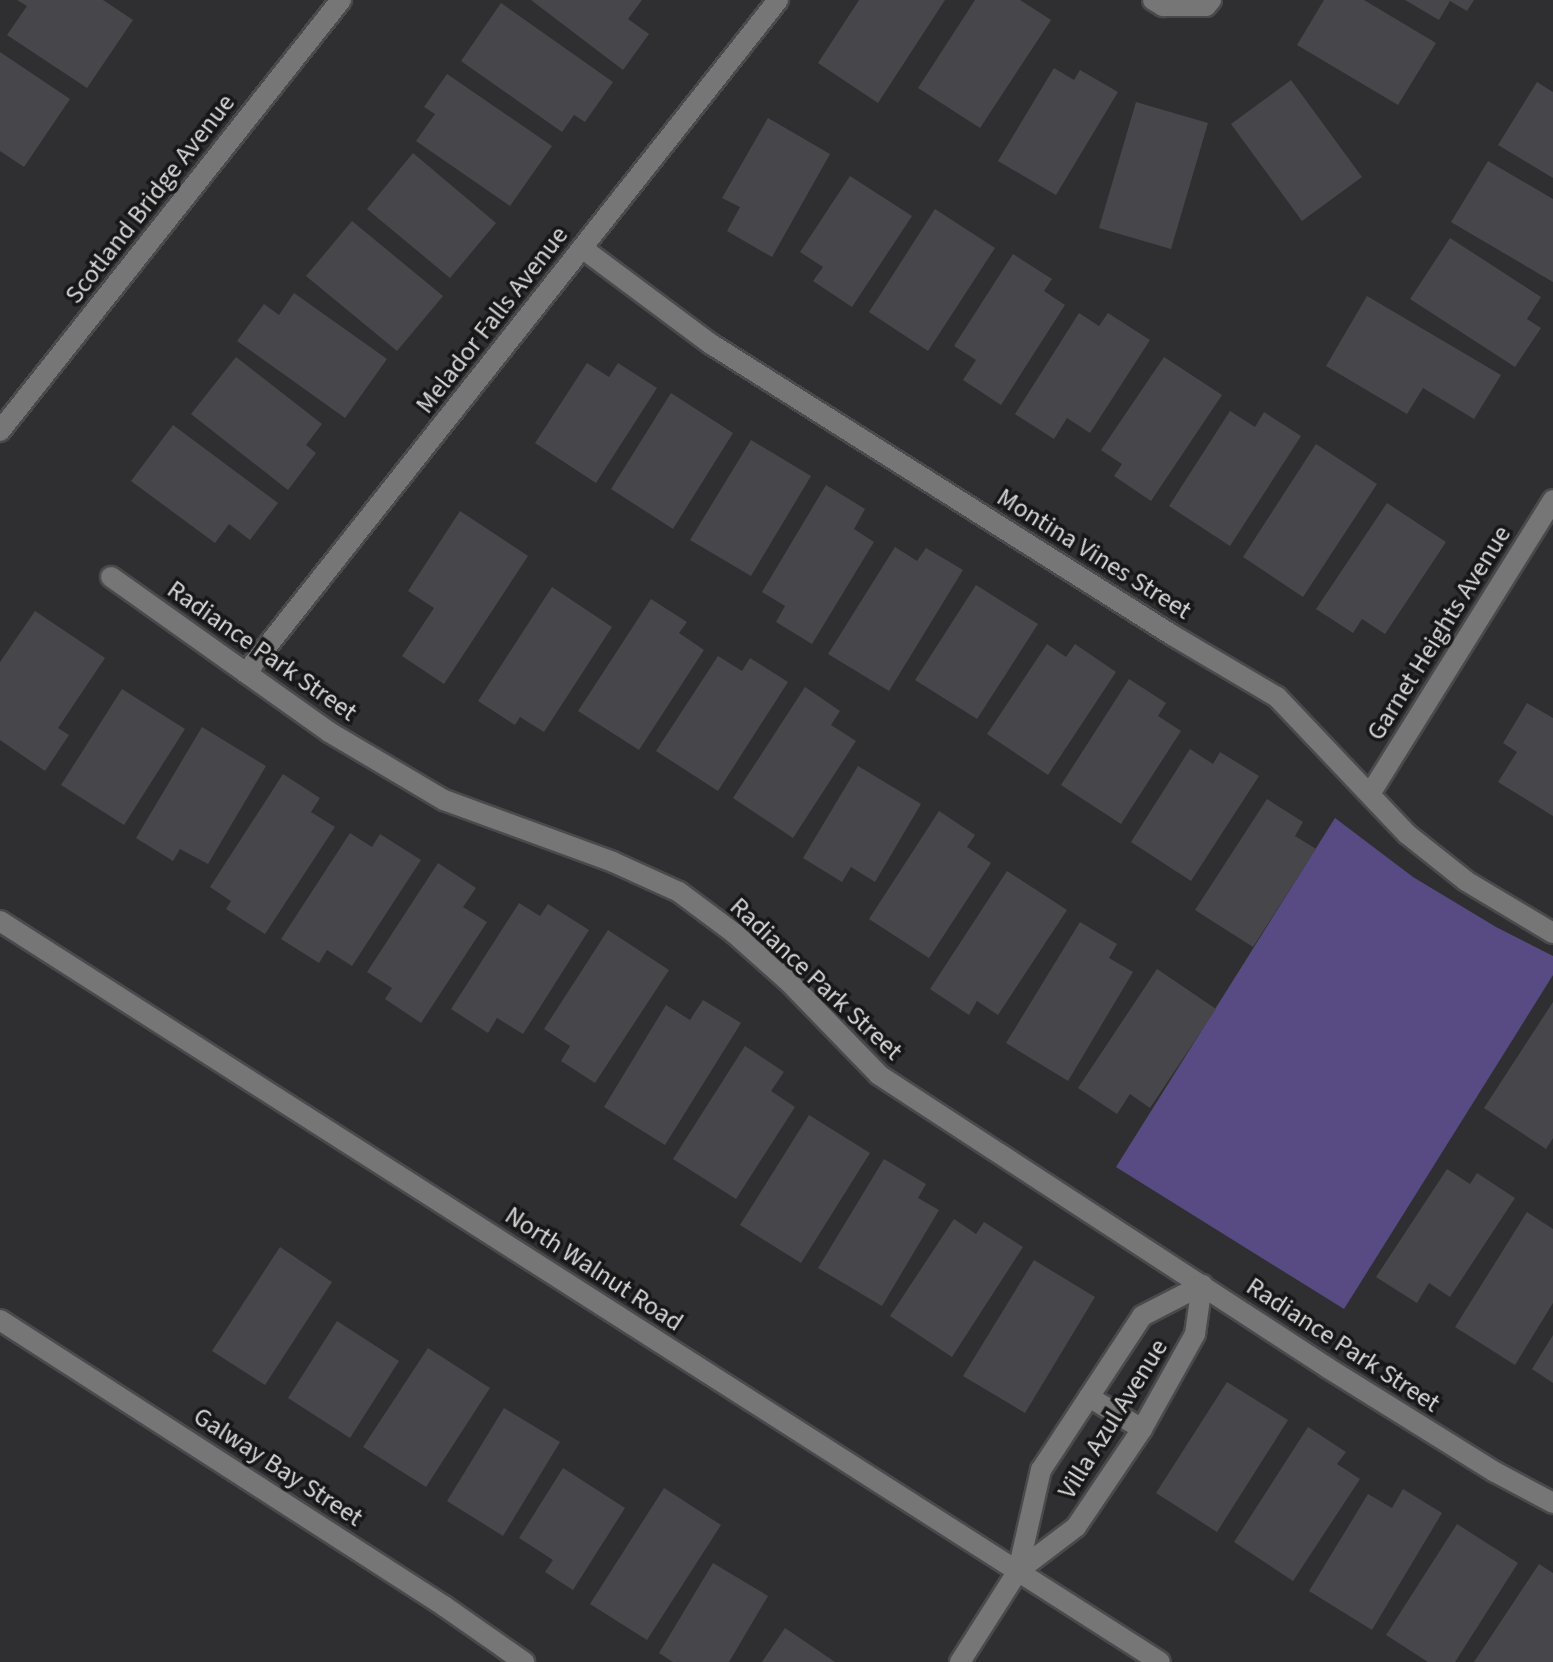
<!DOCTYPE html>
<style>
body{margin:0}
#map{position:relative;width:1553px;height:1662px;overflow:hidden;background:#2f2f32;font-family:"Source Sans 3",sans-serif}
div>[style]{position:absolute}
.green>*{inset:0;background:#584b83}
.building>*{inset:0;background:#47464a}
.roads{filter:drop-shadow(2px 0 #4a4a4d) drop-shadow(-2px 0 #4a4a4d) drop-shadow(0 2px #4a4a4d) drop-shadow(0 -2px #4a4a4d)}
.minor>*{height:20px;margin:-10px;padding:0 10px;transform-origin:10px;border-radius:10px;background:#757675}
span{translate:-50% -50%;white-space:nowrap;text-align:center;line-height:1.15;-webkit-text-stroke:7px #171718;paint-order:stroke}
.street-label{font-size:26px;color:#d6d6d8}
</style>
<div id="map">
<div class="green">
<i style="clip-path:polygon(1335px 818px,1413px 877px,1496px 927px,1553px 956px,1553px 975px,1344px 1309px,1116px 1167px)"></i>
</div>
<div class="building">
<i style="clip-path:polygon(17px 0,103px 0,133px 20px,87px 88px,7px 35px,27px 6px)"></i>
<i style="clip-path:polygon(531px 0,642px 0,628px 19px,649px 34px,623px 70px)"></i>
<i style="clip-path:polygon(859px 0,945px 0,878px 103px,818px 63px)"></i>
<i style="clip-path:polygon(975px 0,1020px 0,1051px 20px,980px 128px,918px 88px)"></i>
<i style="clip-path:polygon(1324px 0,1364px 0,1436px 43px,1398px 105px,1297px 45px)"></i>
<i style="clip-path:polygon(1405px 0,1474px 0,1467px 11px,1450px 1px,1439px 20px)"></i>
<i style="clip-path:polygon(501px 3px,613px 82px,585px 122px,574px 115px,562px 132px,461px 61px)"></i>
<i style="clip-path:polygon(0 52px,70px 99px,24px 167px,0 151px)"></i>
<i style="clip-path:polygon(1054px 68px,1074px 80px,1080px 70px,1118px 92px,1056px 195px,998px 161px)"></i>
<i style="clip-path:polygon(447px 74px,552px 146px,510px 206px,416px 141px,435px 114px,424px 107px)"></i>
<i style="clip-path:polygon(1291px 80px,1362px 177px,1302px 221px,1231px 124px)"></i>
<i style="clip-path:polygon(1537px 82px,1553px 92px,1553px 178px,1498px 145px)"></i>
<i style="clip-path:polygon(1136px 102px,1208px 123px,1171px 249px,1099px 228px)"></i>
<i style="clip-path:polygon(768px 118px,830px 154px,772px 257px,727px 231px,740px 207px,722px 198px)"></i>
<i style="clip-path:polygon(413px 153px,496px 223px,450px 278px,367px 209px)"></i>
<i style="clip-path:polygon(1488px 161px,1553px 199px,1553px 282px,1451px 222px)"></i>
<i style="clip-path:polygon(850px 176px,912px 216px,852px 307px,813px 281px,823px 267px,800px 252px)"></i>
<i style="clip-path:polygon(935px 209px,995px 248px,928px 351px,869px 312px)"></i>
<i style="clip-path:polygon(352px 221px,443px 296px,397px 351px,306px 276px)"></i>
<i style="clip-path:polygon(1450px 238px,1541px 297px,1527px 319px,1541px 328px,1515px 367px,1410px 299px)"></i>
<i style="clip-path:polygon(1013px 254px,1052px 279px,1044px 291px,1065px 305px,1001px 405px,963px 380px,976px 360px,954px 346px)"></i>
<i style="clip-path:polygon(294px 293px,387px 359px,345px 418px,237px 341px,264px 304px,279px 315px)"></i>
<i style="clip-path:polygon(1367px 296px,1501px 375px,1474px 419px,1423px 388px,1407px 414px,1326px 366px)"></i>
<i style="clip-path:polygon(1079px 313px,1099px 326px,1108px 313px,1150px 340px,1090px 433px,1067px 418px,1054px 439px,1015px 414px)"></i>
<i style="clip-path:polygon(236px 357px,322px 424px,306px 445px,316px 453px,288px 490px,191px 414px)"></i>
<i style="clip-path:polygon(1164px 357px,1222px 395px,1151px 501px,1114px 476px,1122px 464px,1101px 450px)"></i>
<i style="clip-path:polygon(587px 363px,609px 377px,618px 363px,657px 388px,596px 483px,535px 443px)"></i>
<i style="clip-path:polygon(671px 393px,733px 433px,673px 529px,611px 489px)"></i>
<i style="clip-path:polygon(1230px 411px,1255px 427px,1264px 412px,1301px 436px,1230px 546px,1169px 506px)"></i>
<i style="clip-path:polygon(173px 425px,278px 503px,250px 540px,229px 524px,215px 543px,131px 481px)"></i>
<i style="clip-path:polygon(751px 440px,811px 476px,751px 576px,690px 540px)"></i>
<i style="clip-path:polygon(1316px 444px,1377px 484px,1303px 597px,1243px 557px)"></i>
<i style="clip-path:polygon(826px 485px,865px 509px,854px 529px,874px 542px,812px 644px,776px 622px,785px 606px,762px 592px)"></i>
<i style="clip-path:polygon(1387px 503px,1446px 542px,1385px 634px,1362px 619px,1353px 633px,1316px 609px)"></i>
<i style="clip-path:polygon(460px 511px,528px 556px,444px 684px,402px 656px,434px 608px,408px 591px)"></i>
<i style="clip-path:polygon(895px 547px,917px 561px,926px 548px,963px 570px,889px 691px,828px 654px)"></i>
<i style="clip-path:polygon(976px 585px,1038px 624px,977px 719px,915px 680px)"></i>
<i style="clip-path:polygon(552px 587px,612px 627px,544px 732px,520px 717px,515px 725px,478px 701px)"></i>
<i style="clip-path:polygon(651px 599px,687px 622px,679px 633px,704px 650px,639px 750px,578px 711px)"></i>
<i style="clip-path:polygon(35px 611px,105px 658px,58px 728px,69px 735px,45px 771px,0 740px,0 662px)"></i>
<i style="clip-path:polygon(1047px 644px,1066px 657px,1075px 644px,1116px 672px,1048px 775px,987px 734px)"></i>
<i style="clip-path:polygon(718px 656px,742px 671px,750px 658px,788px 682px,718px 791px,656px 751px)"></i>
<i style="clip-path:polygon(1129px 679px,1166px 703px,1158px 716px,1181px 731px,1121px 824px,1061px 785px)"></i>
<i style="clip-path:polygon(805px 687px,840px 711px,831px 725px,856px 741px,793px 838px,733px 798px)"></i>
<i style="clip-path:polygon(122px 689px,185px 729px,124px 825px,61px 785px)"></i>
<i style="clip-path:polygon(1527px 703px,1553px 718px,1553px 816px,1498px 782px,1517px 752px,1503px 743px)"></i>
<i style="clip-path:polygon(202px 727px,266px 766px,208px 864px,180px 849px,173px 861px,136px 838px)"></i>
<i style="clip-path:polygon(1190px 749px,1213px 764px,1220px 752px,1259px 776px,1191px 881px,1131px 842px)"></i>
<i style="clip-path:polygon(858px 766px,921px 804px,875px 882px,851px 867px,842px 882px,803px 858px)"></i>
<i style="clip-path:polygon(283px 774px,320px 798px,311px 812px,335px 827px,265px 934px,226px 909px,231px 901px,210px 887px)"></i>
<i style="clip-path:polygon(1267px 799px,1303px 822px,1295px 836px,1316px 849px,1253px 947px,1195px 910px)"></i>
<i style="clip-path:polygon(939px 811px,975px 835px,967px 847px,991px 863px,929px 958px,869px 919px)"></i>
<i style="clip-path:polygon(350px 833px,372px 847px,380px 834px,421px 860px,352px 966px,327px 950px,319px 963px,281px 939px)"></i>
<i style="clip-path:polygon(438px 863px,476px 888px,463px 907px,487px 922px,421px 1023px,385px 999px,392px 988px,367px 972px)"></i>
<i style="clip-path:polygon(1007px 871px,1067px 910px,998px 1015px,977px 1001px,969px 1015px,930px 989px)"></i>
<i style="clip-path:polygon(519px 903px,540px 916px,548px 904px,589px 930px,523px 1034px,497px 1018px,488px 1033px,451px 1009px)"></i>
<i style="clip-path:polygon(1080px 922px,1117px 944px,1109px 958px,1133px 972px,1068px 1081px,1006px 1043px)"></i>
<i style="clip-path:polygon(608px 930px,669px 970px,595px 1083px,561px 1061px,570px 1046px,544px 1029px)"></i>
<i style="clip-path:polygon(1157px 969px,1216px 1009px,1150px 1108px,1130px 1094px,1117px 1114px,1078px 1088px)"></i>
<i style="clip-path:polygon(703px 1000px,741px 1023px,665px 1145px,604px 1107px,666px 1005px,690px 1020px)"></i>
<i style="clip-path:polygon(1553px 1002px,1553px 1138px,1546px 1149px,1484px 1108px)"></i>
<i style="clip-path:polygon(745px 1046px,784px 1072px,771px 1091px,795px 1107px,736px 1199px,673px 1159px)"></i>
<i style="clip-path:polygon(809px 1115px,870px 1153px,801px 1263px,740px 1225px)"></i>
<i style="clip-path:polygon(884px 1159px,926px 1184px,918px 1198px,939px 1210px,882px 1306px,818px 1268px)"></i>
<i style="clip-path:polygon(1447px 1169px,1470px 1184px,1477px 1173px,1515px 1198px,1450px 1297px,1429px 1283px,1417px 1303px,1376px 1277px)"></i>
<i style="clip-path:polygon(1527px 1212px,1553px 1229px,1553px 1303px,1515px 1365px,1455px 1327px)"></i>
<i style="clip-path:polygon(954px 1219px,976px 1234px,984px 1222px,1023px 1247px,952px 1357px,890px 1316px)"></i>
<i style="clip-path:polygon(280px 1247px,332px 1282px,265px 1385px,212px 1351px)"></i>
<i style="clip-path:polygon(1034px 1260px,1095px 1297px,1025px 1413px,963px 1376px)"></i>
<i style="clip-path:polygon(337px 1321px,399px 1361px,350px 1438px,288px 1398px)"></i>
<i style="clip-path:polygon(1553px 1335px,1553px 1383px,1532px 1369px)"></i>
<i style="clip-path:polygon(428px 1348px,490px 1388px,426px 1487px,363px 1447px)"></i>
<i style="clip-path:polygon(1227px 1382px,1288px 1420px,1217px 1532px,1156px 1493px)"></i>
<i style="clip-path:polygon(504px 1408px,560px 1442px,503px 1536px,447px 1501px)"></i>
<i style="clip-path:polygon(1308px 1427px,1346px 1452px,1337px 1464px,1360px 1479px,1293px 1581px,1234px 1542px)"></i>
<i style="clip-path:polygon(563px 1468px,625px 1508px,573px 1590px,545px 1572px,553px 1560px,519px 1538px)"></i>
<i style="clip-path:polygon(664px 1488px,721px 1525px,647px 1640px,590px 1604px)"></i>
<i style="clip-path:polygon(1403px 1489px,1442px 1513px,1372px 1630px,1309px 1591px,1368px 1494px,1392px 1508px)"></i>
<i style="clip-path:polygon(1457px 1524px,1518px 1563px,1455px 1662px,1428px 1662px,1386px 1635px)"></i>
<i style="clip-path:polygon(713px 1563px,768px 1596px,729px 1662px,673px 1662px,659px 1653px)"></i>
<i style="clip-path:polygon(1539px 1564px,1553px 1573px,1553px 1662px,1474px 1662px)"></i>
<i style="clip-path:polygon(785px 1628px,835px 1662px,762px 1662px)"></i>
</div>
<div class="roads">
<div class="minor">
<i style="left:1153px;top:0;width:12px;rotate:31deg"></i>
<i style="left:1163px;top:6px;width:43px"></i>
<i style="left:1206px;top:6px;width:8px;rotate:-50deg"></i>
<i style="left:582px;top:248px;width:161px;rotate:36.7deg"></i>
<i style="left:711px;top:344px;width:545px;rotate:32.26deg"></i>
<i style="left:1172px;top:635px;width:122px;rotate:30.6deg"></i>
<i style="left:1277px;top:697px;width:189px;rotate:46.5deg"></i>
<i style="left:1407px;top:834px;width:75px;rotate:38.5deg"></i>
<i style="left:1466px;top:881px;width:101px;rotate:30.9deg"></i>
<i style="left:0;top:431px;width:550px;rotate:-51.65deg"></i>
<i style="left:111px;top:577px;width:267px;rotate:35.4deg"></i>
<i style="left:329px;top:732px;width:134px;rotate:30.6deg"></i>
<i style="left:444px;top:800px;width:180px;rotate:20.1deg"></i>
<i style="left:613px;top:862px;width:72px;rotate:24.4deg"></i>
<i style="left:679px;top:892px;width:69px;rotate:36.7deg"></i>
<i style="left:734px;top:933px;width:74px;rotate:41.7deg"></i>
<i style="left:789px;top:982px;width:129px;rotate:45.9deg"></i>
<i style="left:879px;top:1075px;width:536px;rotate:33.13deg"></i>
<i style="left:1328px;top:1368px;width:197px;rotate:31.9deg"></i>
<i style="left:1495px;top:1472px;width:66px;rotate:28.1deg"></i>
<i style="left:246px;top:673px;width:858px;rotate:-51.67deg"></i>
<i style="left:1370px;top:794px;width:346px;rotate:-58.1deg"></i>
<i style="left:0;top:921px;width:1376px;rotate:32.57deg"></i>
<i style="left:0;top:1320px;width:528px;rotate:32.79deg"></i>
<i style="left:444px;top:1606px;width:98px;rotate:35deg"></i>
<i style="left:1089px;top:1397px;width:62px;rotate:31.1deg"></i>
<i style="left:1018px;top:1571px;width:104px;rotate:-77.2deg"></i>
<i style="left:1041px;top:1470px;width:184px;rotate:-56.7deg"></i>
<i style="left:1142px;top:1316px;width:68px;rotate:-27.3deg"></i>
<i style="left:960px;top:1662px;width:108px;rotate:-57.5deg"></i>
<i style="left:1018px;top:1571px;width:73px;rotate:-37.2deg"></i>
<i style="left:1076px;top:1527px;width:118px;rotate:-56deg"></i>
<i style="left:1142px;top:1429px;width:109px;rotate:-60.8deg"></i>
<i style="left:1195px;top:1334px;width:49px;rotate:-81.9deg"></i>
</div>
</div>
<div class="street-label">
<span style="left:150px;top:199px;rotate:-52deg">Scotland Bridge Avenue</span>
<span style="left:492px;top:320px;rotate:-52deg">Melador Falls Avenue</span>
<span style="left:1094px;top:554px;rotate:32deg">Montina Vines Street</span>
<span style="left:1439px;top:633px;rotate:-58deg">Garnet Heights Avenue</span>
<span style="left:262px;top:651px;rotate:35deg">Radiance Park Street</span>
<span style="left:816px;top:979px;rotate:43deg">Radiance Park Street</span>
<span style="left:594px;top:1269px;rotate:33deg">North Walnut Road</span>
<span style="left:1343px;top:1345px;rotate:33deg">Radiance Park Street</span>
<span style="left:1113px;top:1419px;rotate:-58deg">Villa Azul Avenue</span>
<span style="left:278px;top:1467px;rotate:33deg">Galway Bay Street</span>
</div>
</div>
